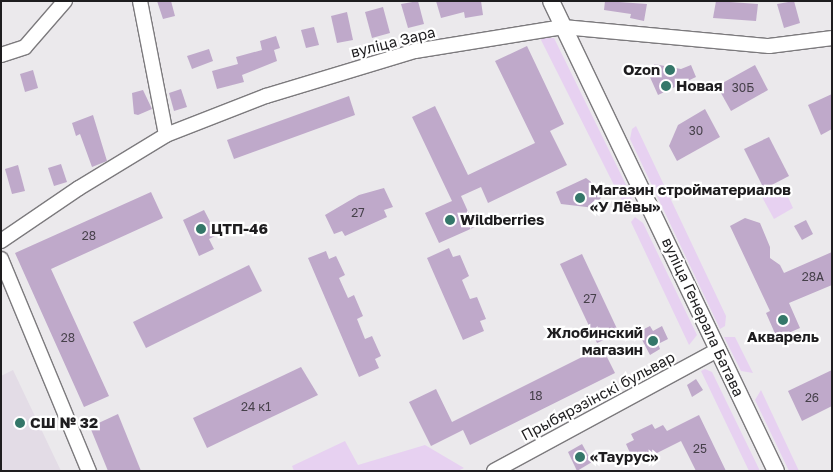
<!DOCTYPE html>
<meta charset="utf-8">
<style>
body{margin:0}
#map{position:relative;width:833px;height:472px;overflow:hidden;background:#ebe9ec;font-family:"Golos Text",sans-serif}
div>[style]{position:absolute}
.built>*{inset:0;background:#e3dce6}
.green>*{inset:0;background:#e7d1f1}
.building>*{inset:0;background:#bfa9ca}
.roads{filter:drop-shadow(1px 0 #7c7a7d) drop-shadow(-1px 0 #7c7a7d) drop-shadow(0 1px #7c7a7d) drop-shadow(0 -1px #7c7a7d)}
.minor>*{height:14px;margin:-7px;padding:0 7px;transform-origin:7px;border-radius:7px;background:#fff}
.tertiary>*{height:16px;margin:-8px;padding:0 8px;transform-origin:8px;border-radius:8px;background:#fff}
.dots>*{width:14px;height:14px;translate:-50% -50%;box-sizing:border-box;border:2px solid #fff;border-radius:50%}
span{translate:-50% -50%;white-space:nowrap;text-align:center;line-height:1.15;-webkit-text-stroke:4.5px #fff;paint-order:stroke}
.number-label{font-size:12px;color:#46404a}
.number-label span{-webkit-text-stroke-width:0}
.street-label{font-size:15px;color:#1e1d1f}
.poi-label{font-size:15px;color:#1e1d1f;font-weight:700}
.right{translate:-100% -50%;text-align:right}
.left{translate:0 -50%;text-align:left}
.frame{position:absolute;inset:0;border:2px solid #1e1d1f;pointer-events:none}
</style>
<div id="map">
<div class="built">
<i style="clip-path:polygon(13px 370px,61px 471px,1px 471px,1px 376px)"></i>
</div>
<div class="green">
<i style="clip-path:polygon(540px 38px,554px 38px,632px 197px,630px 207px,626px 209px)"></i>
<i style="clip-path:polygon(636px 126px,726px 316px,725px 326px,720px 329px,630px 139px,632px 129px)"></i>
<i style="clip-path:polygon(783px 186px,793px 208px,774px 219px,762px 197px)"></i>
<i style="clip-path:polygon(635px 217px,643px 223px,697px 335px,689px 345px,631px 222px)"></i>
<i style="clip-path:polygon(724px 337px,735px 337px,753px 373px,741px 371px)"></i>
<i style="clip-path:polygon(705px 369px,712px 372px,760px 471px,749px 471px,701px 371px)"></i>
<i style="clip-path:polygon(761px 390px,799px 471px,789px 471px,755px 400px)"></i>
<i style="clip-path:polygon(345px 441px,358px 465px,425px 445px,464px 468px,458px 471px,294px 471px,292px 466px)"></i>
</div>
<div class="building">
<i style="clip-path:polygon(157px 1px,171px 1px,175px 16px,163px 19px)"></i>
<i style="clip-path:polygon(418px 1px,424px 24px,408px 28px,401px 4px)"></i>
<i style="clip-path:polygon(436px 1px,481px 1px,483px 15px,465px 18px,464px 12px,441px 18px)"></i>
<i style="clip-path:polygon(605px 1px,647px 4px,644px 21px,630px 18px,631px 14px,604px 10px)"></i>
<i style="clip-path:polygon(716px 1px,758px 4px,756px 21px,713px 18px)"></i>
<i style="clip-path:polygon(794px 1px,800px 23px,784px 28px,777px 4px)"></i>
<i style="clip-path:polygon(383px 7px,390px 33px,372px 38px,365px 12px)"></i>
<i style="clip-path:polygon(347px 12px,353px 40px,337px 43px,331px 16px)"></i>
<i style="clip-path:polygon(314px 27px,319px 45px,306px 48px,301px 30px)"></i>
<i style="clip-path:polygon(276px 36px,280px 48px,274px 50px,277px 61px,242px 75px,244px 82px,217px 89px,212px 71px,238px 64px,236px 57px,262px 50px,260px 41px)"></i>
<i style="clip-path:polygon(527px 46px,564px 124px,550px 131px,567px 165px,488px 203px,481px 187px,461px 196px,475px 227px,439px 243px,425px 213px,452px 201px,412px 117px,435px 106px,468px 175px,535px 143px,495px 61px)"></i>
<i style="clip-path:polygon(209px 49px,213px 61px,192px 69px,187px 56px)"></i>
<i style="clip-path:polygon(654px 64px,681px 69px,691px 65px,696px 77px,658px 95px,649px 75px,657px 72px)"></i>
<i style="clip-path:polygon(755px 65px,768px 90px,731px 111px,717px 86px)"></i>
<i style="clip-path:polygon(33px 70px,38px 88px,25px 92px,20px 74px)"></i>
<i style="clip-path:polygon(181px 89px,187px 107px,174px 111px,169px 93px)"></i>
<i style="clip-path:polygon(143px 90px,152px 109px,138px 115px,134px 114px,132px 93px)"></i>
<i style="clip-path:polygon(832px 94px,832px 129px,821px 135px,808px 105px)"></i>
<i style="clip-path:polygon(349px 96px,355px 115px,234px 159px,227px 140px)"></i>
<i style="clip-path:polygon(705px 109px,720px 137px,677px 161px,669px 146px,678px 125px)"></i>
<i style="clip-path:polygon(93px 115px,107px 161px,92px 167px,80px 134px,76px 136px,72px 123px)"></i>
<i style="clip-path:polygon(769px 137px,789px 176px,764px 189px,744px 149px)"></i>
<i style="clip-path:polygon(61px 164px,67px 182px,54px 186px,48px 168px)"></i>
<i style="clip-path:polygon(18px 165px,25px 191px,12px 194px,5px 169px)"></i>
<i style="clip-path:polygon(586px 178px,604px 192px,595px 208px,561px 204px,556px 192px)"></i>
<i style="clip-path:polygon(384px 188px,393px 207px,384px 210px,387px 217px,345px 236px,342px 231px,334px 234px,325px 215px,359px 195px)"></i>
<i style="clip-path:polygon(151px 192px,163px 218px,51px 269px,109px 396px,84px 407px,15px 253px)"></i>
<i style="clip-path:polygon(204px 210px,217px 235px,209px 239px,214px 249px,199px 256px,183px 220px)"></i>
<i style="clip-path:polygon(745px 218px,760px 223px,770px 247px,770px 258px,780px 265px,784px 273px,832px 252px,832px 285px,789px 303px,800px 328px,777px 338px,766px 313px,770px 311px,730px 226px)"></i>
<i style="clip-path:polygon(806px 220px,813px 234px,802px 240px,794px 226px)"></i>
<i style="clip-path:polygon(449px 248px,453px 257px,460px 255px,469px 276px,462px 280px,470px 299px,477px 297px,486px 319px,480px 321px,484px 331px,463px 340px,427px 258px)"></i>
<i style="clip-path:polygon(326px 251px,329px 259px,336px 256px,345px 275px,339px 278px,348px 298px,354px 295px,363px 316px,357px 319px,365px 339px,372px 336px,381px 356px,375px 359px,379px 368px,359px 377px,308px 258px)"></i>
<i style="clip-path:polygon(582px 254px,619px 333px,597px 343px,560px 264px)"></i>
<i style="clip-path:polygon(249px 265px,262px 291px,146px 348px,133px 322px)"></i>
<i style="clip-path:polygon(650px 326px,653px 331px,662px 326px,668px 339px,658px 344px,660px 349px,650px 355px,638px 332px)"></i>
<i style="clip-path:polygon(602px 347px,615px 373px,470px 445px,463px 430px,431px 446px,409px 402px,436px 389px,452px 422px)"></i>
<i style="clip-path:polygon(301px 367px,318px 395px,207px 448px,193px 418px)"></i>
<i style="clip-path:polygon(832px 370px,832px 406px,802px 421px,788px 391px)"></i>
<i style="clip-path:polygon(696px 379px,703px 390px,692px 397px,687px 385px)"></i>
<i style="clip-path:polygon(118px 414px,141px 471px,108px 471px,90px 427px)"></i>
<i style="clip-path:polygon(699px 415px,726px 471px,696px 471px,681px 441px,635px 464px,626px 444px,634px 440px,631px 434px,652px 424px,655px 429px,663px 425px,667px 431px)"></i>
<i style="clip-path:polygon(582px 444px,592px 462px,577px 471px,568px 452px)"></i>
</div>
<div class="roads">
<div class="minor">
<i style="left:140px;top:1px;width:136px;rotate:79deg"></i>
<i style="left:1px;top:55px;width:25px;rotate:-18deg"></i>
<i style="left:25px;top:47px;width:61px;rotate:-49deg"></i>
<i style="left:1px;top:241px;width:94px;rotate:-34.2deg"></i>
<i style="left:79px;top:188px;width:102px;rotate:-31.3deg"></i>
<i style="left:166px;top:135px;width:107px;rotate:-21.3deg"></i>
<i style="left:266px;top:96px;width:156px;rotate:-16.8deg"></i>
<i style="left:415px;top:51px;width:150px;rotate:-9.2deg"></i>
<i style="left:563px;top:27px;width:207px;rotate:5.3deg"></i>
<i style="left:769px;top:46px;width:64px;rotate:-7.2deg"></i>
<i style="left:1px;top:259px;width:230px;rotate:67.5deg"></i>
<i style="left:494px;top:471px;width:255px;rotate:-28.4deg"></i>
</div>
<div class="tertiary">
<i style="left:551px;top:1px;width:521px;rotate:64.42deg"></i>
</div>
</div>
<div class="dots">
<i style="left:670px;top:70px;background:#347769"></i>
<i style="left:666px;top:86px;background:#347769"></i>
<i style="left:580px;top:198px;background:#347769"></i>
<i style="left:450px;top:220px;background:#347769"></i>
<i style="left:201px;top:229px;background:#347769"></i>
<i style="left:783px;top:320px;background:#347769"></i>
<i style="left:653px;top:341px;background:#347769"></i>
<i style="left:20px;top:423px;background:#347769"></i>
<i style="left:580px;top:457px;background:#347769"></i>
</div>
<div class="number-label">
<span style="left:743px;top:88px">30Б</span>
<span style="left:696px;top:131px">30</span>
<span style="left:358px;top:213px">27</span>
<span style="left:89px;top:236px">28</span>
<span style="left:813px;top:277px">28А</span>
<span style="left:590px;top:299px">27</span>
<span style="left:68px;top:338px">28</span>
<span style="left:536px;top:396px">18</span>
<span style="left:812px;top:398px">26</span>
<span style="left:256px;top:407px">24 к1</span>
<span style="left:700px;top:449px">25</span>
</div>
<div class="street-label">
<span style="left:393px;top:42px;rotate:-14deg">вуліца Зара</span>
<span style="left:703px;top:317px;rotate:65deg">вуліца Генерала Батава</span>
<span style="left:598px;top:396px;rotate:-28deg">Прыбярэзінскі бульвар</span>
</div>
<div class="poi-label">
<span class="right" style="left:660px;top:70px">Ozon</span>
<span class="left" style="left:676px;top:86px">Новая</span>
<span class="left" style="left:590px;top:198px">Магазин стройматериалов<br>«У Лёвы»</span>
<span class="left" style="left:460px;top:220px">Wildberries</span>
<span class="left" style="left:211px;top:229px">ЦТП-46</span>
<span class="right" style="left:643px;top:341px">Жлобинский<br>магазин</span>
<span style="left:783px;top:337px">Акварель</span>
<span class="left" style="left:30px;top:423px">СШ № 32</span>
<span class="left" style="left:590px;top:457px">«Таурус»</span>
</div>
<div class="frame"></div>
</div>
